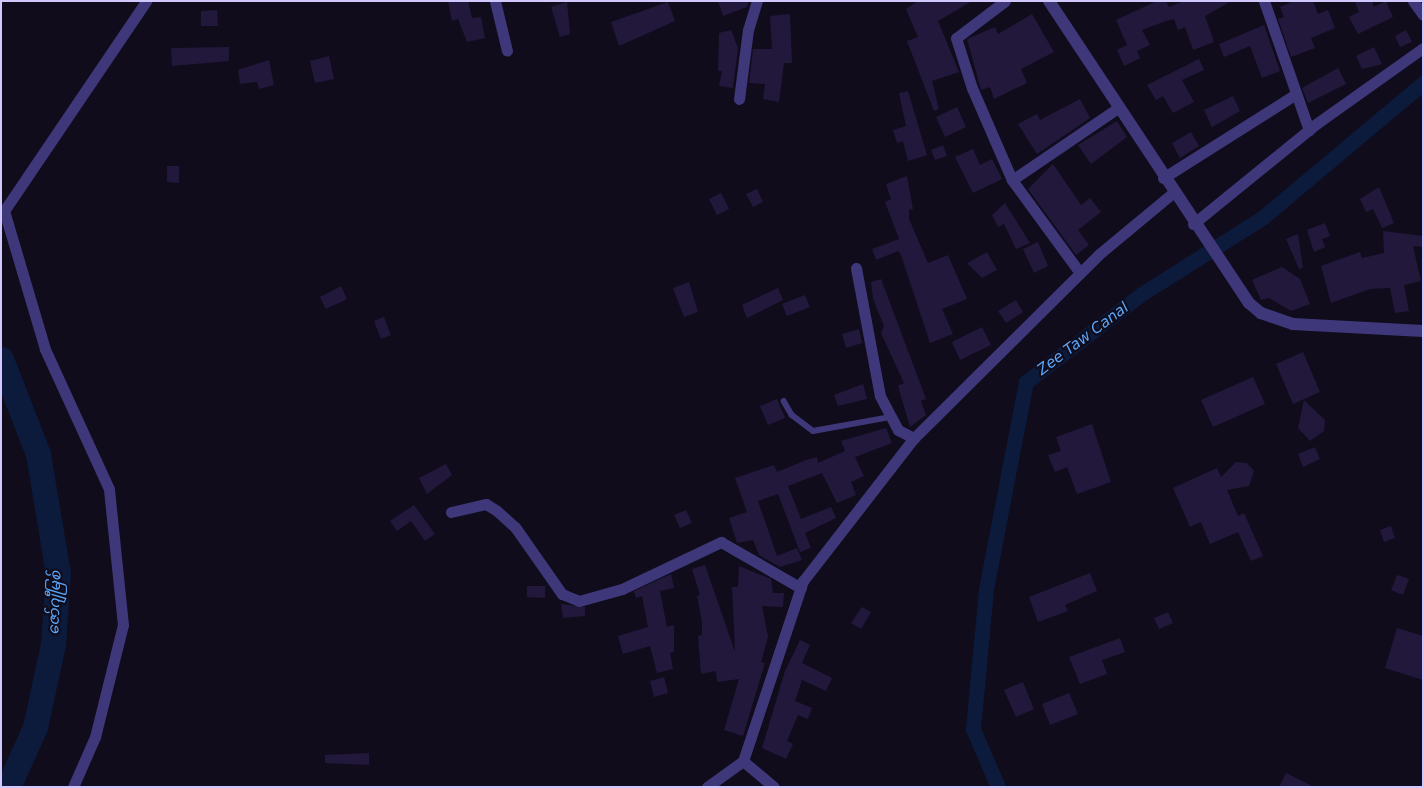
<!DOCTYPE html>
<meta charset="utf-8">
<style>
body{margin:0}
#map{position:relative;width:1424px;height:788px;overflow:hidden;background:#100c1c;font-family:"DejaVu Sans","Noto Sans Myanmar",sans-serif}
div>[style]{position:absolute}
.canal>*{height:15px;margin:-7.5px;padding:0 7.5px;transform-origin:7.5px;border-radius:7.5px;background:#0c1b3b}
.river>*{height:25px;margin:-12.5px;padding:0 12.5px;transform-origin:12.5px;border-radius:12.5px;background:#0c1b3b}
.building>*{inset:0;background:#22183c}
.service>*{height:5.5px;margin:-2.75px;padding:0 2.75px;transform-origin:2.75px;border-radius:2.75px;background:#3e387a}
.minor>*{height:11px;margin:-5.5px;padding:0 5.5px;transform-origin:5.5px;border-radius:5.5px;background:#3e387a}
.tertiary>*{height:12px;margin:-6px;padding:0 6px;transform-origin:6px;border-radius:6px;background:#3e387a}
span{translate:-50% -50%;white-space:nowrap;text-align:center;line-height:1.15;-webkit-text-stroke:4.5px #100c1c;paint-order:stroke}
.water-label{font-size:15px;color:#5aa7fa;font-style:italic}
.frame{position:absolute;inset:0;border:2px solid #d1c9fd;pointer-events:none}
</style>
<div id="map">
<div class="canal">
<i style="left:998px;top:787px;width:63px;rotate:-113.3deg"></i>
<i style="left:973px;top:729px;width:141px;rotate:-84.7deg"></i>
<i style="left:986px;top:589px;width:211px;rotate:-79.1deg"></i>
<i style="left:1026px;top:382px;width:143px;rotate:-37.3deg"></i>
<i style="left:1140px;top:295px;width:144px;rotate:-32.3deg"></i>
<i style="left:1262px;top:218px;width:210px;rotate:-40deg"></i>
</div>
<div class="river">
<i style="left:1px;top:359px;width:102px;rotate:68.7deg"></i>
<i style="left:38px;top:454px;width:121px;rotate:80.5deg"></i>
<i style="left:58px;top:573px;width:71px;rotate:94deg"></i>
<i style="left:53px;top:644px;width:85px;rotate:102.2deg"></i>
<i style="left:35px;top:727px;width:66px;rotate:114.2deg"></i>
</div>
<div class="building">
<i style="clip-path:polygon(448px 1px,468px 1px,472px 18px,481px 17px,485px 38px,467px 42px,458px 19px,452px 21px)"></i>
<i style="clip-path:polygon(718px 1px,749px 1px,747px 7px,723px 16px)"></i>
<i style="clip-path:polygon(918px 1px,972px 1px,938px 21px,959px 72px,932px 81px,939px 109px,934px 111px,907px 41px,918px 37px,906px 9px)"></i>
<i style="clip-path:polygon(1157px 1px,1166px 1px,1169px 7px,1184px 1px,1230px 2px,1205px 16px,1214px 42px,1193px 50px,1185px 27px,1178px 30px,1174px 19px,1166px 21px,1142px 30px,1150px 45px,1137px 51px,1140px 58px,1124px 66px,1117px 50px,1127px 45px,1116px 20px)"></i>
<i style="clip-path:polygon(1294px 1px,1313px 1px,1318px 14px,1328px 10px,1335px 28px,1311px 38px,1315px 48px,1291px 57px,1278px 19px,1284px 17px,1280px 7px)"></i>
<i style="clip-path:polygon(1355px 1px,1372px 1px,1374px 7px,1386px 1px,1393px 17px,1358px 34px,1349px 17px,1359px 12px)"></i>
<i style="clip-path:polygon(567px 2px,570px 34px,560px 37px,551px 7px)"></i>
<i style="clip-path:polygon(668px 2px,675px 21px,619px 46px,611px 22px)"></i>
<i style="clip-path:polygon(217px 10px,218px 26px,201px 26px,201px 11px)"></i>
<i style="clip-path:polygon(790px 14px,792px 63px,784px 63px,779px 102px,763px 99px,765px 84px,749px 83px,753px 49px,772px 49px,770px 16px)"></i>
<i style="clip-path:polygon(1032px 14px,1054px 52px,1021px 69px,1027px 83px,994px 99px,990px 87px,981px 90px,967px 39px,995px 27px,998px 34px)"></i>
<i style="clip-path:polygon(1264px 25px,1280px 71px,1262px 78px,1250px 46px,1224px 57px,1219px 44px)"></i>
<i style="clip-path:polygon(731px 30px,738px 48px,733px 88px,719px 86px,722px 71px,718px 71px,719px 33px)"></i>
<i style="clip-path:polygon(1406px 30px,1412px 42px,1400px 47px,1395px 36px)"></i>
<i style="clip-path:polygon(229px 47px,229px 61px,172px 66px,171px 48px)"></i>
<i style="clip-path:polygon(1374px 47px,1382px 64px,1362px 69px,1356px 56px)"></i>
<i style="clip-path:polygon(329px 56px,334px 79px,315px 83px,310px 61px)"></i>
<i style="clip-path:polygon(1199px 59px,1204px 70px,1182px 80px,1194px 102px,1173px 113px,1163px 96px,1156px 100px,1147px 85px)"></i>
<i style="clip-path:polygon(269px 60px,274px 85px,259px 89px,257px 82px,240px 84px,238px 70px)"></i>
<i style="clip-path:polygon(1338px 68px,1346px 84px,1308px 103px,1302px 88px)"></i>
<i style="clip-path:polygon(908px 91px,927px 155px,908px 161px,903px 141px,897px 143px,893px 130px,906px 126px,899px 93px)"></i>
<i style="clip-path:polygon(1233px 96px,1240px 111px,1212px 127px,1204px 110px)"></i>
<i style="clip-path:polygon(1080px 99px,1090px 118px,1037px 154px,1018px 124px,1037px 114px,1040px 120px)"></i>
<i style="clip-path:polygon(957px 107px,966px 127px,945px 137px,936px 117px)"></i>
<i style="clip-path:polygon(1117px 121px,1127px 137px,1091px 164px,1078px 145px)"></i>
<i style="clip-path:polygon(1191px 132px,1199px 146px,1180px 158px,1172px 143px)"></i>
<i style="clip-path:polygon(943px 145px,947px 156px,935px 160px,931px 150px)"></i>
<i style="clip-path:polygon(973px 149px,980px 165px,992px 159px,1002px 179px,973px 193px,955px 157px)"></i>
<i style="clip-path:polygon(1053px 164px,1081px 205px,1090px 198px,1101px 212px,1078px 230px,1089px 245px,1076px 255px,1028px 189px)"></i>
<i style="clip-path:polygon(167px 166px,179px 166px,179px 183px,167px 182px)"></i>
<i style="clip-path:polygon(907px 176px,913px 209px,909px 210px,909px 219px,928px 263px,948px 255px,967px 299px,942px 309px,953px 334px,930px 343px,901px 255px,898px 251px,876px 260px,872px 249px,899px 239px,885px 202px,891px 199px,886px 184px)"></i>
<i style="clip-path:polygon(1379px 187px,1394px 223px,1382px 228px,1373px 209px,1366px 212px,1360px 199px)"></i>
<i style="clip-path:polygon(757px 189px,763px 202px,753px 207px,746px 194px)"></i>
<i style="clip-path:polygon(721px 193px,729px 209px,717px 215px,709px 199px)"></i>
<i style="clip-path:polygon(1005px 203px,1030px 243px,1016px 249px,1004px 224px,998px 227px,992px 215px)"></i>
<i style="clip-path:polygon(1325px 223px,1330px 236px,1322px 239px,1325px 247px,1314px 252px,1307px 230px)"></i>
<i style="clip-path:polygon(1383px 231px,1423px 236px,1422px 247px,1413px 246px,1421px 281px,1404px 285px,1409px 311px,1395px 313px,1390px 288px,1370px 289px,1331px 303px,1321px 266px,1360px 252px,1362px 258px,1384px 253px)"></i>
<i style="clip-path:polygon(1298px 234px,1303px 268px,1299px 269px,1286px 239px)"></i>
<i style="clip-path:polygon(1038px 242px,1048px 266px,1034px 273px,1023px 249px)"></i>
<i style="clip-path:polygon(987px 252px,997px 270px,982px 278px,967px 263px)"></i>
<i style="clip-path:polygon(1282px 267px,1300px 279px,1310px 304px,1291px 311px,1269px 298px,1261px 300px,1252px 280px)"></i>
<i style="clip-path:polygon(881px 279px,926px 399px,921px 401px,926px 415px,910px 427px,898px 386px,904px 383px,881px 333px,884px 326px,873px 299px,871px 282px)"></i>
<i style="clip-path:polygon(689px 282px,698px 312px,684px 317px,673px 288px)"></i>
<i style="clip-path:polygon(341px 286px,347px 299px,326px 309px,320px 297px)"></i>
<i style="clip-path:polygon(778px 288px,783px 300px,747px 318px,742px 305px)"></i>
<i style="clip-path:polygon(805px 295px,810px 307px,787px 316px,782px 304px)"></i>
<i style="clip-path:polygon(1016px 300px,1023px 312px,1006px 323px,998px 311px)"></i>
<i style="clip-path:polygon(384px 317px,391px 335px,381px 339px,374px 321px)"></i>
<i style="clip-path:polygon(982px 327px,991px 345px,960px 360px,952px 342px)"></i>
<i style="clip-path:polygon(859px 329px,862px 343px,846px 348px,842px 334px)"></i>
<i style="clip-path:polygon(1303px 352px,1320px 392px,1293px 404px,1276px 364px)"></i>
<i style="clip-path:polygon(1253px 377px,1265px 404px,1213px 427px,1201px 400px)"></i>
<i style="clip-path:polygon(863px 384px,867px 399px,838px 406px,834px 395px)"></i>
<i style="clip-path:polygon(777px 399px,785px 418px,768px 425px,760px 406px)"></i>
<i style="clip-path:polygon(1304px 400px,1325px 420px,1324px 431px,1310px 441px,1298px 428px)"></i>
<i style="clip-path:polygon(1092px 424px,1111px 482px,1077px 494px,1067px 467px,1055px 472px,1048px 455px,1061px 451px,1056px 437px)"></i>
<i style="clip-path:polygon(886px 428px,892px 443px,855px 457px,864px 476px,851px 482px,856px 495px,837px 503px,822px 473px,788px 486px,801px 519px,831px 507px,836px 518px,805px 533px,811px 548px,800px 552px,778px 494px,758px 501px,777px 556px,797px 548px,802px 560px,780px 567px,759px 555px,753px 540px,737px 543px,729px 518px,747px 512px,735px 478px,774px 465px,777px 472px,806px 460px,817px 457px,818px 463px,845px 451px,841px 441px)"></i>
<i style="clip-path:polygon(1315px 447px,1320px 459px,1303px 467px,1298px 454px)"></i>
<i style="clip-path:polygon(1236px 462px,1247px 463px,1254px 471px,1249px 486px,1227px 490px,1238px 516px,1244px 513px,1263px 556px,1251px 561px,1238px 532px,1210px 544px,1201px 522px,1190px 527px,1173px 488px,1217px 468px,1221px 477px)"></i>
<i style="clip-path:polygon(446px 464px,452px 475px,427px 494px,419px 478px)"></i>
<i style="clip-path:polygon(414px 505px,435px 534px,425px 541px,411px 521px,397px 531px,390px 521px)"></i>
<i style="clip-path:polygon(686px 510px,692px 523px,680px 528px,674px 515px)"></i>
<i style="clip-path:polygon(1391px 526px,1395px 538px,1384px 542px,1380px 530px)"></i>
<i style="clip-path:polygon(705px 565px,735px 652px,732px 587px,738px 587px,739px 566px,771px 579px,773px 593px,784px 593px,783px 607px,762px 606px,768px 637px,761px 662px,765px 663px,743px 736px,724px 730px,739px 679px,717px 682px,716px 671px,701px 674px,698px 636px,702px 635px,702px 622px,697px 596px,700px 595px,692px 569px)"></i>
<i style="clip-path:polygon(1090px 573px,1097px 591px,1065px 605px,1068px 611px,1038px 622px,1029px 597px)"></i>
<i style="clip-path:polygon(671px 574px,674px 588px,660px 591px,667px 627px,674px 625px,674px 652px,670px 653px,673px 669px,657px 673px,650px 646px,623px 654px,618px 636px,648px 627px,642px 596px,636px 598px,634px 591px)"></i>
<i style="clip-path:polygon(1397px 575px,1409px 579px,1403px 595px,1391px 590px)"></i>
<i style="clip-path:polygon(527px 586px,545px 586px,545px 598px,527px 597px)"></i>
<i style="clip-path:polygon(561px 604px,585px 607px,585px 616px,563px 618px)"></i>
<i style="clip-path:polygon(862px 607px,871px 612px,861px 629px,851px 623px)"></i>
<i style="clip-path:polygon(1168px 612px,1173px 623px,1159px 629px,1154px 618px)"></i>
<i style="clip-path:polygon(1397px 628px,1423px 636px,1423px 680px,1385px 668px)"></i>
<i style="clip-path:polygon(1120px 638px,1125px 652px,1102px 660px,1107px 674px,1080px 684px,1069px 657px)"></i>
<i style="clip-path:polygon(800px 640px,810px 645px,802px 663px,832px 678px,826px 691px,802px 680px,795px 701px,812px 708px,808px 719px,798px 715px,787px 741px,793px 744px,786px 759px,762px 748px,785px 671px)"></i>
<i style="clip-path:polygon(664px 677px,668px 693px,654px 697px,650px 681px)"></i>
<i style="clip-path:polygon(1023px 682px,1034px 709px,1016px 717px,1004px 690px)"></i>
<i style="clip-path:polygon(1069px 693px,1078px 714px,1050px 725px,1042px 704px)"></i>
<i style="clip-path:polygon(369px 753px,369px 765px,325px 763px,325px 755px)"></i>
<i style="clip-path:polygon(1286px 773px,1314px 787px,1279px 787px)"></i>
</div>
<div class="service">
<i style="left:784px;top:401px;width:16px;rotate:60deg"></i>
<i style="left:792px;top:415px;width:26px;rotate:37deg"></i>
<i style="left:813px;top:431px;width:79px;rotate:-10.2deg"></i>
</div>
<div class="minor">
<i style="left:495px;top:1px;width:51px;rotate:76.5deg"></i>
<i style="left:1005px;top:1px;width:61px;rotate:142.9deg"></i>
<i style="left:956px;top:38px;width:52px;rotate:72.3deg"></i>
<i style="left:972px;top:88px;width:100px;rotate:66.5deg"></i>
<i style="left:1012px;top:180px;width:115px;rotate:53.8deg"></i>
<i style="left:1264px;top:1px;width:137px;rotate:70.8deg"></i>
<i style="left:1413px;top:1px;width:17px;rotate:54deg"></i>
<i style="left:739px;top:99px;width:70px;rotate:-82.6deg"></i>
<i style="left:748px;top:30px;width:30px;rotate:-73deg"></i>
<i style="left:1163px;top:178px;width:157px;rotate:-32.3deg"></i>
<i style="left:1012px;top:180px;width:128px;rotate:-34.2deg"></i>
<i style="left:1193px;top:224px;width:159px;rotate:-39.1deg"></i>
<i style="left:1316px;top:124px;width:131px;rotate:-35.4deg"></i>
<i style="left:856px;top:268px;width:130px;rotate:79.4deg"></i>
<i style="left:880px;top:396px;width:38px;rotate:62deg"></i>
<i style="left:898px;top:430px;width:18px;rotate:27deg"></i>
<i style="left:451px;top:512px;width:36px;rotate:-13deg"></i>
<i style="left:486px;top:504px;width:13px;rotate:32deg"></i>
<i style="left:497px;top:511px;width:24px;rotate:42deg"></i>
<i style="left:515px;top:527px;width:82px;rotate:55deg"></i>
<i style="left:562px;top:594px;width:18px;rotate:22deg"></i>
<i style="left:579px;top:601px;width:45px;rotate:-15.6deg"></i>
<i style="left:622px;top:589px;width:110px;rotate:-25.4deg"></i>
<i style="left:721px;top:542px;width:92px;rotate:29.9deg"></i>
<i style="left:743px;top:761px;width:40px;rotate:40deg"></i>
<i style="left:73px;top:787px;width:55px;rotate:-66.3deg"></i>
<i style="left:95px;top:737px;width:115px;rotate:-76deg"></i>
<i style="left:123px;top:625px;width:137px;rotate:-95.9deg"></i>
<i style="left:109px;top:489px;width:154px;rotate:-114.6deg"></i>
<i style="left:45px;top:349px;width:144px;rotate:-106.5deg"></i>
<i style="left:4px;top:211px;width:254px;rotate:-55.9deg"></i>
<i style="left:707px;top:787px;width:44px;rotate:-35.8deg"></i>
<i style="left:743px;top:761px;width:190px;rotate:-71.6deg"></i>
<i style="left:803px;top:581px;width:181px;rotate:-52.2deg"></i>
<i style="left:914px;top:438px;width:260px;rotate:-44.8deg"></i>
<i style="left:1098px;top:255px;width:100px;rotate:-39.7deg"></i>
</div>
<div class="tertiary">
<i style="left:1049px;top:1px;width:362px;rotate:56.5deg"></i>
<i style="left:1249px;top:303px;width:16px;rotate:40deg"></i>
<i style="left:1261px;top:313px;width:34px;rotate:19deg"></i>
<i style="left:1293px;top:324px;width:130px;rotate:3.1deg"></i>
</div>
<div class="water-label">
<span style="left:1083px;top:339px;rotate:-37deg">Zee Taw Canal</span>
<span style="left:55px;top:603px;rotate:-88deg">ဇော်ဂျီမြစ်</span>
</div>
<div class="frame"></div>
</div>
